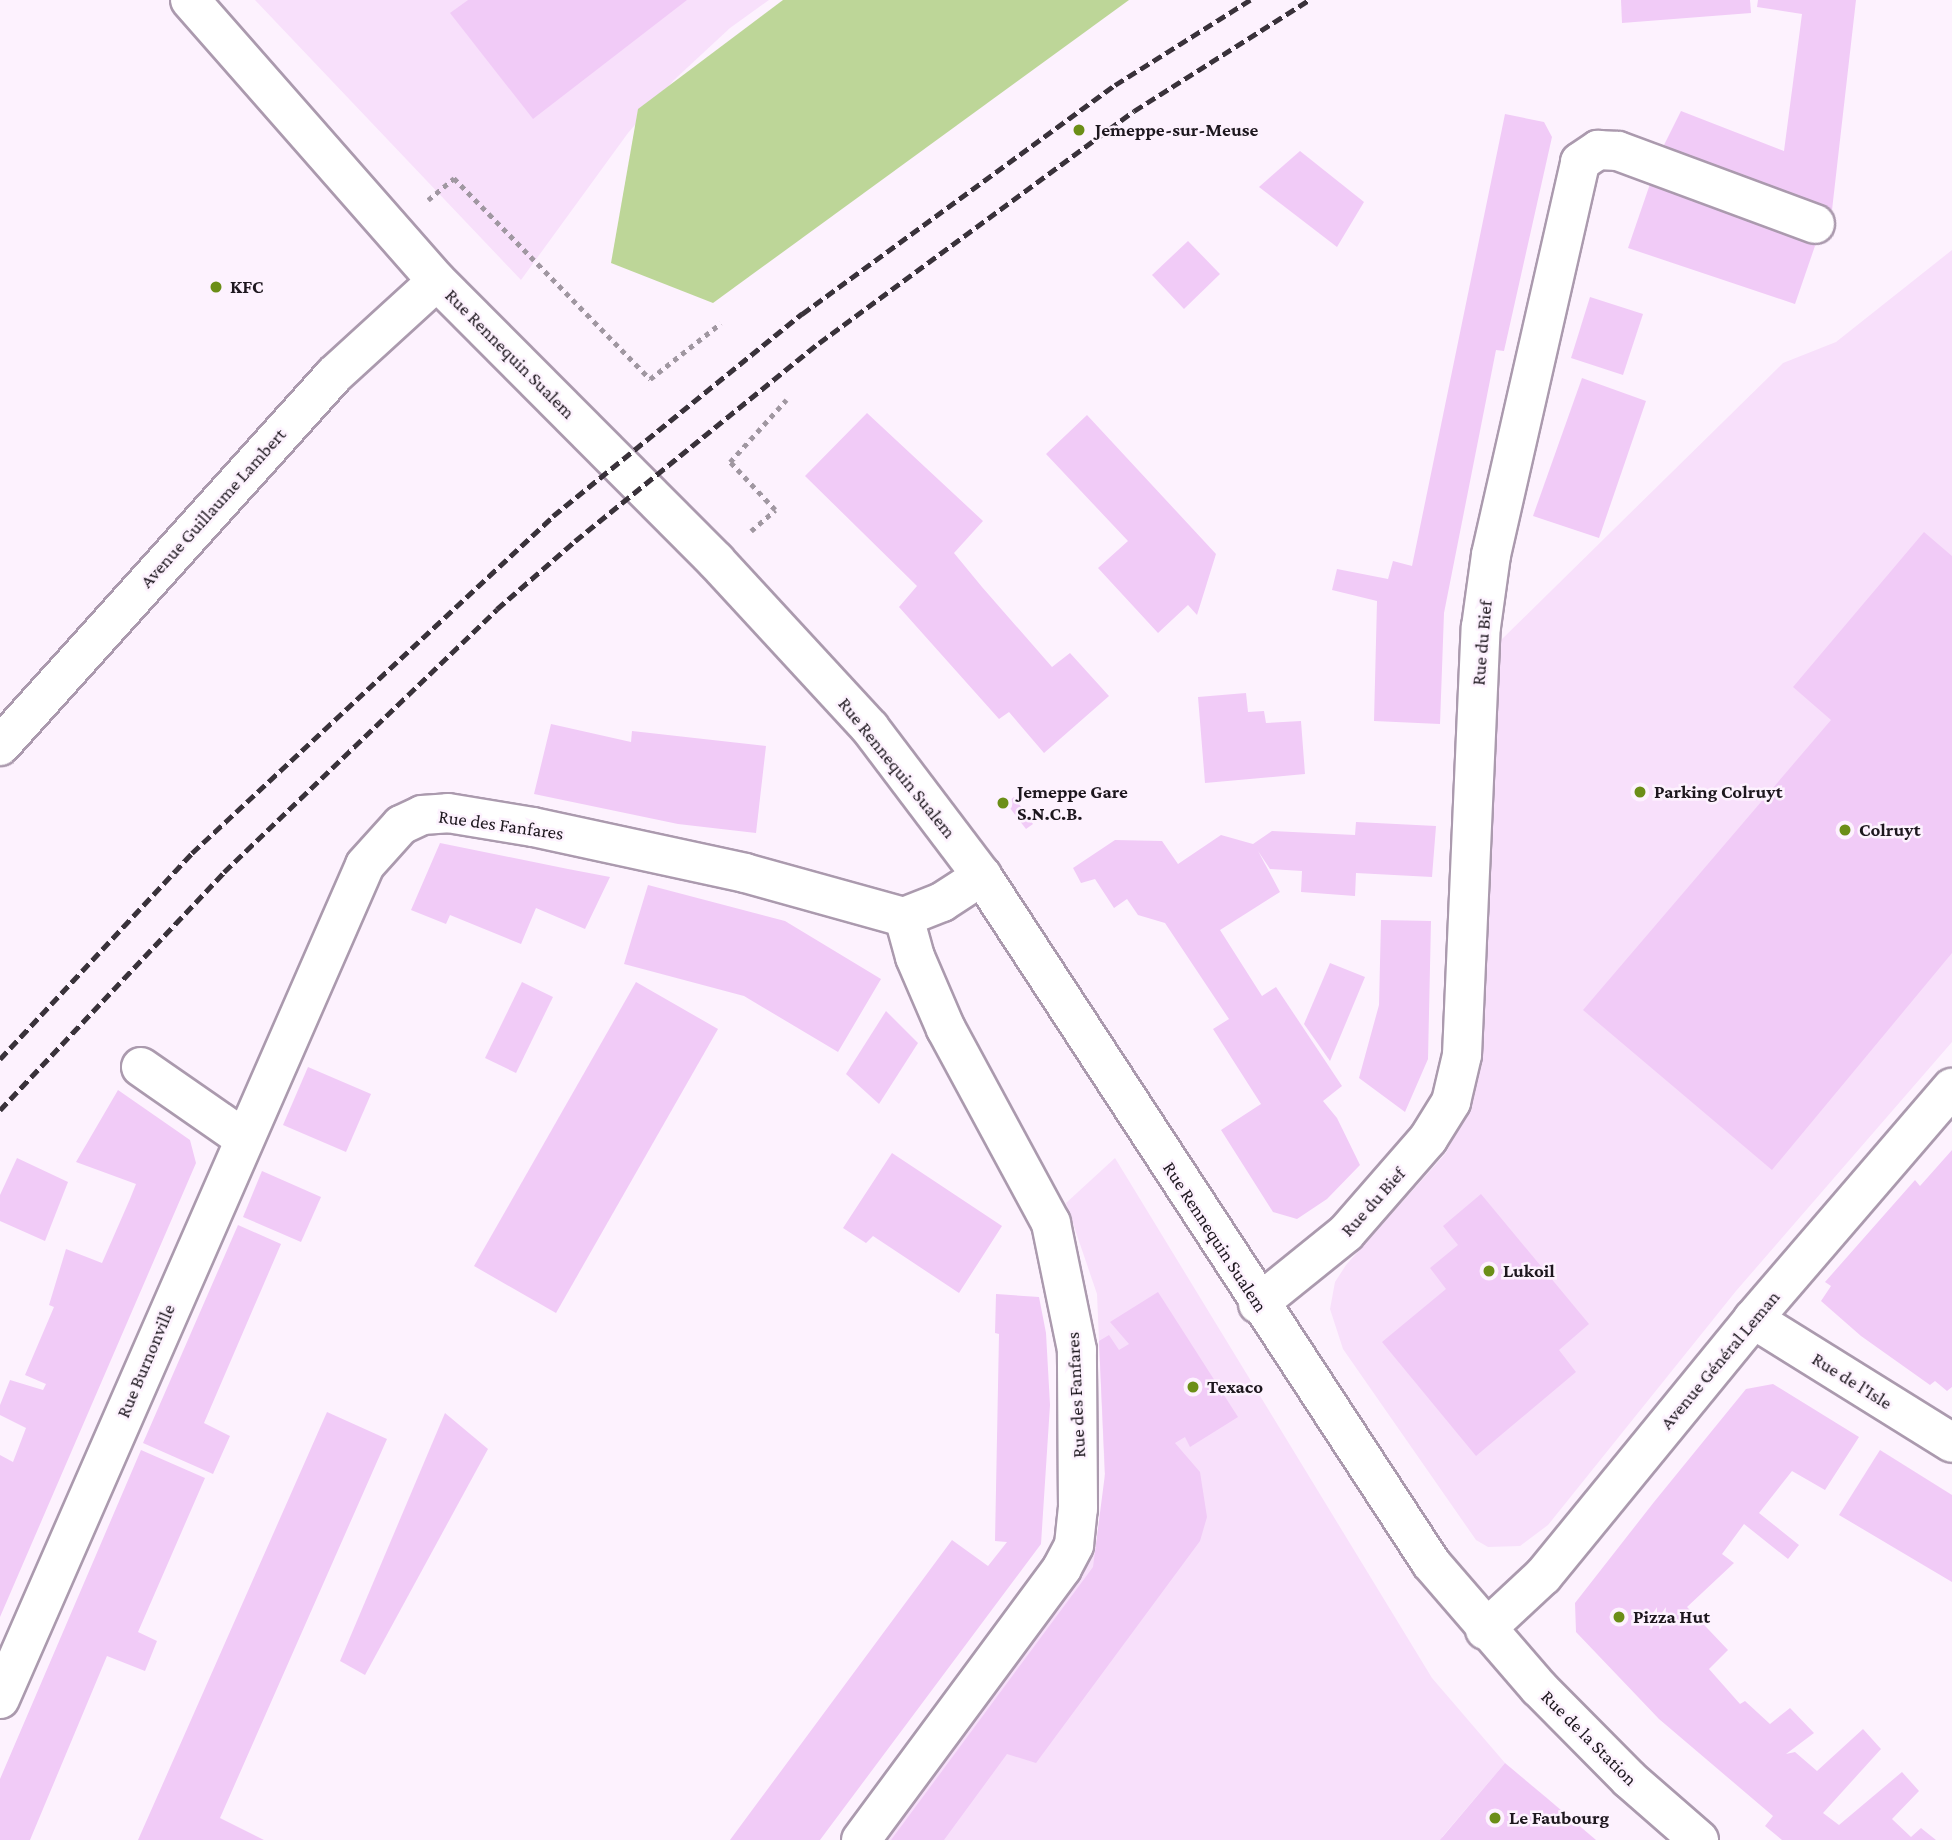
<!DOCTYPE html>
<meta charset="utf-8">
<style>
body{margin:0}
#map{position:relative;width:1952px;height:1840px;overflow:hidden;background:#fdf2fe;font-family:"Crimson Pro",serif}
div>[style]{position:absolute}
.built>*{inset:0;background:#f8e0fb}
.green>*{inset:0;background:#bdd698}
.building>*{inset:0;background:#f1cbf7}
.path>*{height:4.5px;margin-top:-2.25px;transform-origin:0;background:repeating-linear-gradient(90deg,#a097a1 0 5px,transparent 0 10px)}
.roads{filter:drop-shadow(2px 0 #ab9aae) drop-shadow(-2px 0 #ab9aae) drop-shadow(0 2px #ab9aae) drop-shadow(0 -2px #ab9aae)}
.street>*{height:38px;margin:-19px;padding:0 19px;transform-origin:19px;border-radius:19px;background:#fff}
.secondary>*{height:38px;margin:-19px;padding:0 19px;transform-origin:19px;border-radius:19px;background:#fff}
.rail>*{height:5px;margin-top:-2.5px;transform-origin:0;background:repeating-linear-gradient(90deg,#39323a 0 10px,transparent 0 15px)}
.dots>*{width:19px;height:19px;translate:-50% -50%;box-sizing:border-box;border:4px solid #fdf2fe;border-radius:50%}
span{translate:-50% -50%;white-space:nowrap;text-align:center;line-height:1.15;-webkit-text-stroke:5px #fdf2fe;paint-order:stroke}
.poi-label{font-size:19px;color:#1d171e;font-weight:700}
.left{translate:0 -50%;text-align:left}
.street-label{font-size:19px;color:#1d171e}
</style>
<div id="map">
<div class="built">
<i style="clip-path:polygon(255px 0,769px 0,730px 28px,674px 80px,628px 133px,521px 280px)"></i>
<i style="clip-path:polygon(1952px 250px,1952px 1042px,1736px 1291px,1548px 1525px,1520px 1546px,1488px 1547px,1476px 1540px,1343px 1349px,1330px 1309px,1335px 1282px,1346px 1265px,1445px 1154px,1468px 1112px,1478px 1080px,1500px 641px,1783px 363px,1836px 342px)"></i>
<i style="clip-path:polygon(1115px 1158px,1432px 1678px,1505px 1763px,1442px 1837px,1445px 1840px,887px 1840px,1089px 1563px,1107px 1529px,1097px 1294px,1066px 1203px)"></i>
</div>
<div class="green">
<i style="clip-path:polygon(783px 0,1129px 0,713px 303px,611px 263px,638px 109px)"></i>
</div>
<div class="building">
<i style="clip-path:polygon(468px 0,687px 0,533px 119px,450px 13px)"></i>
<i style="clip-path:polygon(1621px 0,1750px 0,1751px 13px,1622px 23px)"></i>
<i style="clip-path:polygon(1758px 0,1856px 0,1832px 210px,1775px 197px,1664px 145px,1681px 111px,1784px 151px,1802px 14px,1757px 7px)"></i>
<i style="clip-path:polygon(1505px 114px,1544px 122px,1552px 137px,1504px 351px,1496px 350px,1444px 613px,1440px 724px,1374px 721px,1377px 601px,1332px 590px,1337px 569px,1388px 579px,1393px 561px,1412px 566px)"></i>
<i style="clip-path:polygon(1300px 151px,1364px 202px,1337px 247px,1259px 187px)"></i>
<i style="clip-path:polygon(1650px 184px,1817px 240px,1795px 304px,1628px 248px)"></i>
<i style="clip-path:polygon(1188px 241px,1220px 274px,1184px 309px,1152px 275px)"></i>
<i style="clip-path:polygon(1590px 297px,1643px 314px,1623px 375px,1571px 358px)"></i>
<i style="clip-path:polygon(1582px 378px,1646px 401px,1599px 538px,1533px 516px)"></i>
<i style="clip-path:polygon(867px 413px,983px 521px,954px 553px,982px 587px,1052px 667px,1070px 653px,1109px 696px,1044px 753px,1009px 712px,999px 719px,899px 607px,917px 586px,805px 476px)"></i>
<i style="clip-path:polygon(1087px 415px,1216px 554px,1197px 615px,1188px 605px,1158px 633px,1098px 568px,1128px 541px,1046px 454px)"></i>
<i style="clip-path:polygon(1924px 532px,1952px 556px,1952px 953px,1772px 1170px,1583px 1010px,1831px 720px,1793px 687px)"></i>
<i style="clip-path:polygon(1246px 693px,1248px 712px,1264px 711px,1266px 723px,1301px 721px,1305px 774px,1205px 783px,1198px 697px)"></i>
<i style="clip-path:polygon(551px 724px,631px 742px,632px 731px,766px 746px,756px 833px,678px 824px,534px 794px)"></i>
<i style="clip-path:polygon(1014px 797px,1033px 824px,1026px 829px,1006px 803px)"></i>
<i style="clip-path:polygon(1356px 822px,1436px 826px,1432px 877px,1356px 873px,1355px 896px,1301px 892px,1302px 871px,1270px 869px,1258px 851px,1280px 892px,1220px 930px,1262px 996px,1276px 987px,1342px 1086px,1323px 1101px,1337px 1118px,1360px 1165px,1327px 1199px,1297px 1219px,1273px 1212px,1221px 1130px,1261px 1104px,1213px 1029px,1229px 1019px,1165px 923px,1138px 915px,1127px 899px,1114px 908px,1095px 879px,1081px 883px,1073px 868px,1115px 840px,1162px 841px,1178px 864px,1221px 835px,1253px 844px,1272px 831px,1355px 835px)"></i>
<i style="clip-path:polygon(440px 843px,568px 869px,610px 877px,585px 929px,536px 908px,521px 944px,450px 915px,446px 924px,411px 910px)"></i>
<i style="clip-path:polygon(648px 885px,785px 921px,881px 979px,838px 1052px,744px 996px,624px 964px)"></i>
<i style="clip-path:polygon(1381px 920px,1431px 921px,1428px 1059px,1405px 1112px,1359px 1078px,1379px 1005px)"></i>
<i style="clip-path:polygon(1330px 963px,1365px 977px,1330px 1061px,1304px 1024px)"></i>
<i style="clip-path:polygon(522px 982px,553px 997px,516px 1073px,485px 1058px)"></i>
<i style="clip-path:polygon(636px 982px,718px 1029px,556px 1313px,474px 1266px)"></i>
<i style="clip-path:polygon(886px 1011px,918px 1043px,879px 1104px,846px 1074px)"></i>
<i style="clip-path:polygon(308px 1067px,371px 1094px,346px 1152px,283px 1125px)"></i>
<i style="clip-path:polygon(118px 1090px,190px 1140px,196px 1163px,0 1617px,0 1455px,13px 1462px,26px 1428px,0 1415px,0 1405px,10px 1380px,43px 1390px,46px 1384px,25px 1375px,54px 1307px,49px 1305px,66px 1249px,102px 1263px,130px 1199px,136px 1184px,76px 1162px)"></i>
<i style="clip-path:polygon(1952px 1150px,1952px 1387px,1947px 1391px,1935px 1381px,1930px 1385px,1861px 1336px,1821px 1301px,1831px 1286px,1825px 1282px,1915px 1180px,1920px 1186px)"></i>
<i style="clip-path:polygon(892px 1153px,1002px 1226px,959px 1293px,873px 1236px,866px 1243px,843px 1228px)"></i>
<i style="clip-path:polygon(17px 1158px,68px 1182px,45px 1241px,0 1221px,0 1195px)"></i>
<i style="clip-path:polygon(262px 1171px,321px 1197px,301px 1242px,243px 1217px)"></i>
<i style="clip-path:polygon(1481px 1194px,1589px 1324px,1559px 1350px,1576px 1372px,1476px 1456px,1382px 1342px,1446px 1289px,1430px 1268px,1458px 1245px,1443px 1226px)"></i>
<i style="clip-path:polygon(238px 1225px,281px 1244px,204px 1423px,230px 1436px,213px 1474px,143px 1443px)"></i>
<i style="clip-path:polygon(1158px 1292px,1238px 1417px,1190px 1447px,1185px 1437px,1175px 1443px,1200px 1472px,1207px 1517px,1200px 1541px,1036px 1763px,1007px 1754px,944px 1840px,891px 1840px,1093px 1567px,1105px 1474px,1099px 1341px,1109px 1335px,1119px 1350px,1129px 1344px,1110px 1322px)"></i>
<i style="clip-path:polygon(996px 1294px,1039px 1297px,1046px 1333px,1050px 1405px,1041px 1544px,820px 1840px,730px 1840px,952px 1540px,988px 1566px,1007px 1542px,995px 1541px,999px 1334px,995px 1333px)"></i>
<i style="clip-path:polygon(1773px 1384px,1859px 1437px,1825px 1490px,1792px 1471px,1759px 1513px,1799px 1545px,1788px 1559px,1744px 1524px,1722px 1554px,1734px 1563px,1687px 1607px,1728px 1650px,1709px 1669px,1740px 1704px,1745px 1701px,1770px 1724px,1790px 1708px,1814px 1733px,1786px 1754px,1795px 1752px,1817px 1771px,1863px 1729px,1881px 1749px,1823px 1813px,1839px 1825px,1902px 1772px,1919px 1791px,1892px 1819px,1911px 1837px,1921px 1828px,1936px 1840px,1782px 1840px,1765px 1826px,1773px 1816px,1659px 1719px,1576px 1632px,1575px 1603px,1654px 1502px,1746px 1389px)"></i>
<i style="clip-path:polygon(327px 1412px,387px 1439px,220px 1818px,264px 1840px,138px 1840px)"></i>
<i style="clip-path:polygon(445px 1413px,488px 1449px,365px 1675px,340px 1661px)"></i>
<i style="clip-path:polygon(141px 1450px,205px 1478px,138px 1632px,157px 1641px,145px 1671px,107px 1656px,30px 1840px,0 1840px,0 1779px)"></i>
<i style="clip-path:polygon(1880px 1450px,1952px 1495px,1952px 1582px,1839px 1515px)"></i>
<i style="clip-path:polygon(1505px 1763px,1548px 1799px,1596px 1840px,1440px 1840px)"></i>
</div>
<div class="path">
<i style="left:428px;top:200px;width:34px;rotate:-40deg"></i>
<i style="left:454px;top:178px;width:281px;rotate:45.7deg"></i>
<i style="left:650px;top:379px;width:90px;rotate:-38.3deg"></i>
<i style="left:751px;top:531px;width:32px;rotate:-41deg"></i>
<i style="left:775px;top:510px;width:66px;rotate:-133.2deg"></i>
<i style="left:730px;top:462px;width:84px;rotate:-47.9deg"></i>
</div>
<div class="roads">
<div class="street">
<i style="left:0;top:746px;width:499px;rotate:-48deg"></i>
<i style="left:334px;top:375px;width:139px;rotate:-42.4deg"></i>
<i style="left:141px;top:1067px;width:124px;rotate:34.8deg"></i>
<i style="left:1258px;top:1304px;width:113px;rotate:-38.9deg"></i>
<i style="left:1346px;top:1233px;width:125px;rotate:-48.9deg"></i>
<i style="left:1428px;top:1139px;width:44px;rotate:-58.1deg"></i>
<i style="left:1451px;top:1102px;width:48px;rotate:-76.8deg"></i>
<i style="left:1462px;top:1055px;width:428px;rotate:-87.5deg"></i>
<i style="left:1481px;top:627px;width:73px;rotate:-82.1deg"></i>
<i style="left:1491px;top:555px;width:403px;rotate:-77.2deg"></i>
<i style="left:1580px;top:162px;width:22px;rotate:-34deg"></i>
<i style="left:1598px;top:150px;width:20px;rotate:3deg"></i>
<i style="left:1618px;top:151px;width:210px;rotate:20.3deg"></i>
<i style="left:1753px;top:1319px;width:234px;rotate:31.9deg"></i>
<i style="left:1485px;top:1630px;width:79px;rotate:-43deg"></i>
<i style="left:1543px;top:1576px;width:332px;rotate:-50.7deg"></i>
<i style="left:1753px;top:1319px;width:305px;rotate:-49.3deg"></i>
<i style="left:0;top:1699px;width:910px;rotate:-66.36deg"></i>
<i style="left:365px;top:865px;width:54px;rotate:-48deg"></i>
<i style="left:401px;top:825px;width:23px;rotate:-25deg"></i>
<i style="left:422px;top:815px;width:26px;rotate:-4deg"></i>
<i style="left:448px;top:813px;width:86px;rotate:9.4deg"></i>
<i style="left:533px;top:827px;width:217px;rotate:12.2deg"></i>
<i style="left:745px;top:873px;width:165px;rotate:15.5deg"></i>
<i style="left:904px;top:917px;width:41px;rotate:-21.5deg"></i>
<i style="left:942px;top:902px;width:48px;rotate:-33deg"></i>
<i style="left:861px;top:1840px;width:338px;rotate:-53.5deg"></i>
<i style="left:1062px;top:1568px;width:26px;rotate:-62deg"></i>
<i style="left:1074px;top:1545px;width:36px;rotate:-84deg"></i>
<i style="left:1078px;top:1509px;width:159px;rotate:-90.4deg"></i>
<i style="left:1077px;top:1350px;width:130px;rotate:-101.6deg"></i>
<i style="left:1051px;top:1223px;width:221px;rotate:-118.4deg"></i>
<i style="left:946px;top:1029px;width:78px;rotate:-113.3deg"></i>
<i style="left:915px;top:957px;width:41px;rotate:-105.4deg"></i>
</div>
<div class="secondary">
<i style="left:190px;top:0;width:374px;rotate:48.7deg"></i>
<i style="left:437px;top:281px;width:395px;rotate:45.1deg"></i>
<i style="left:716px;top:561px;width:227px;rotate:47.3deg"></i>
<i style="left:870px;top:728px;width:186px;rotate:52.9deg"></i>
<i style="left:982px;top:876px;width:821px;rotate:56.83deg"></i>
<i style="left:1431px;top:1563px;width:165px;rotate:49.2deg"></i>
<i style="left:1539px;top:1688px;width:128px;rotate:45.3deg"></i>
<i style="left:1629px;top:1779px;width:93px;rotate:41.1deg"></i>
</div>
</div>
<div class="rail">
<i style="left:0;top:1059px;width:282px;rotate:-47deg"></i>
<i style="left:192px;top:853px;width:494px;rotate:-43deg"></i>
<i style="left:553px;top:516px;width:321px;rotate:-39.1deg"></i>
<i style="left:802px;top:314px;width:388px;rotate:-36.2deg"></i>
<i style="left:1115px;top:85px;width:160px;rotate:-32.2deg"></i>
<i style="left:0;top:1110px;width:327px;rotate:-46.7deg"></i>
<i style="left:224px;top:872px;width:379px;rotate:-43.9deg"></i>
<i style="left:497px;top:609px;width:103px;rotate:-41.1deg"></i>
<i style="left:575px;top:541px;width:314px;rotate:-39.1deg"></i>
<i style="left:819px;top:343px;width:391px;rotate:-36.4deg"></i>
<i style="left:1134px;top:111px;width:207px;rotate:-32.4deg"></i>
</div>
<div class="dots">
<i style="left:1079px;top:130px;background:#6b8e17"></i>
<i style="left:216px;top:287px;background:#6b8e17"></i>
<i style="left:1640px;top:792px;background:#6b8e17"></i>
<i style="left:1003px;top:803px;background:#6b8e17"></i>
<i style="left:1845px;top:830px;background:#6b8e17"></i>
<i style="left:1489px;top:1271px;background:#6b8e17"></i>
<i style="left:1193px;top:1387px;background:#6b8e17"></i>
<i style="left:1619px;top:1617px;background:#6b8e17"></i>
<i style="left:1495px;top:1818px;background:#6b8e17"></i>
</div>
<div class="poi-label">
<span class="left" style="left:1095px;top:130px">Jemeppe-sur-Meuse</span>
<span class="left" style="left:230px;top:287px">KFC</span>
<span class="left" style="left:1017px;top:803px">Jemeppe Gare<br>S.N.C.B.</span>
<span class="left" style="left:1654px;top:792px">Parking Colruyt</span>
<span class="left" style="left:1859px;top:830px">Colruyt</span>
<span class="left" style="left:1503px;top:1271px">Lukoil</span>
<span class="left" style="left:1207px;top:1387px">Texaco</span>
<span class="left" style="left:1633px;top:1617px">Pizza Hut</span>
<span class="left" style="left:1509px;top:1818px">Le Faubourg</span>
</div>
<div class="street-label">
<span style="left:510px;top:354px;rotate:45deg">Rue Rennequin Sualem</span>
<span style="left:213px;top:508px;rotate:-48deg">Avenue Guillaume Lambert</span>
<span style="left:1482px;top:643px;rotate:-85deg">Rue du Bief</span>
<span style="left:897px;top:768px;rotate:51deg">Rue Rennequin Sualem</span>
<span style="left:501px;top:825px;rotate:8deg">Rue des Fanfares</span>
<span style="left:1373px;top:1202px;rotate:-48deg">Rue du Bief</span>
<span style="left:1215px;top:1237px;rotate:57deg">Rue Rennequin Sualem</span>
<span style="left:1720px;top:1360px;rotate:-50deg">Avenue Général Leman</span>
<span style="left:146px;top:1361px;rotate:-67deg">Rue Burnonville</span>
<span style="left:1852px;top:1381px;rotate:32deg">Rue de l'Isle</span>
<span style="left:1076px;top:1395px;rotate:-93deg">Rue des Fanfares</span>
<span style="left:1589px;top:1738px;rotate:45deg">Rue de la Station</span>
</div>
</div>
